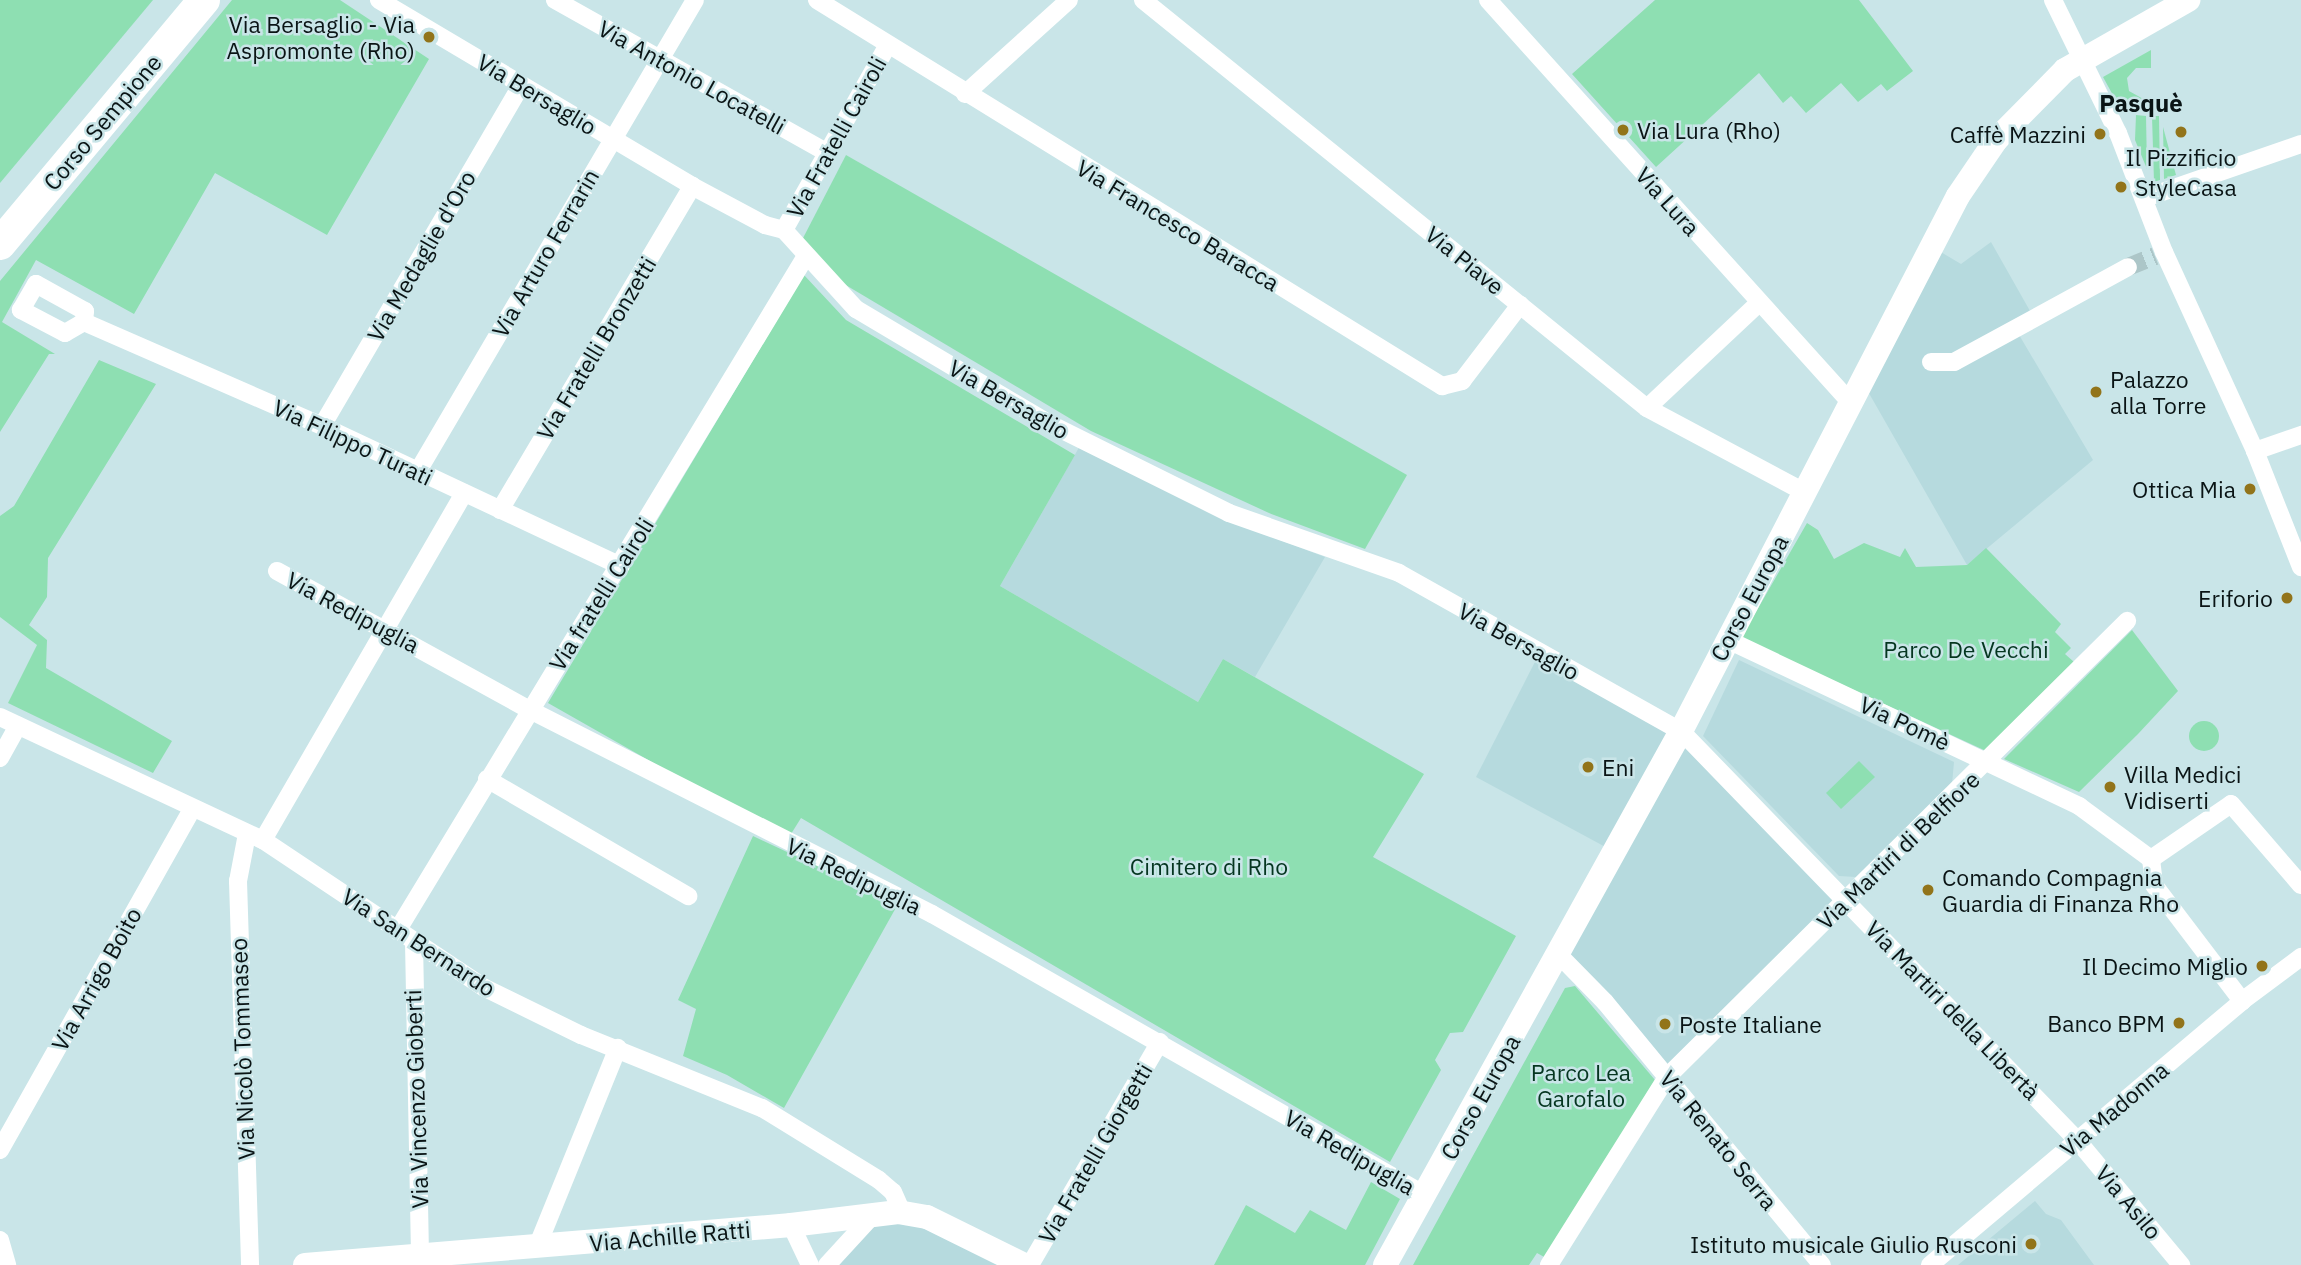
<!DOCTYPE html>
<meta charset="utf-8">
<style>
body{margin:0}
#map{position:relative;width:2301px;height:1265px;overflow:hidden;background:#c9e5e8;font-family:"IBM Plex Sans",sans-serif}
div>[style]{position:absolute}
.built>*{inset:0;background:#b6dade}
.green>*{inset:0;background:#8edfb2}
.round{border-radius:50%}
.street-tunnel>*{height:18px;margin-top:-9px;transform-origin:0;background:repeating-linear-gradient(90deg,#acc6c8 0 18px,transparent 0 27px)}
.street>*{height:18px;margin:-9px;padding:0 9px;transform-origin:9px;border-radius:9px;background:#fff}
.secondary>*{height:24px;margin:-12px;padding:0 12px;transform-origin:12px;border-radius:12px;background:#fff}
.highway>*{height:32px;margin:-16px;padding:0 16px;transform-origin:16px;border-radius:16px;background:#fff}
.dots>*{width:19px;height:19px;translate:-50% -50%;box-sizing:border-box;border:4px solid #c9e5e8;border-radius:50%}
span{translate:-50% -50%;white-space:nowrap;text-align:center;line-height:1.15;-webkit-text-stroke:5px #c9e5e8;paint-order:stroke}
.poi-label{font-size:23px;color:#0a1415}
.right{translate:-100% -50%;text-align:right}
.left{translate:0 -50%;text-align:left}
.street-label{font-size:23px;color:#0a1415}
.park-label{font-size:23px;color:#053620}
.neighbourhood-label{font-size:24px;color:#0a1415;font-weight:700}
</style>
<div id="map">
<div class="built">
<i style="clip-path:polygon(1991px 242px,2034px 318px,2015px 328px,2093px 460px,1967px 565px,1862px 381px,1934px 248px,1961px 264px)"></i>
<i style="clip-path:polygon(1081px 444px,1224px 519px,1325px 557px,1255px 677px,1223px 659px,1198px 702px,1000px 586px)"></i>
<i style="clip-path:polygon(1538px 656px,1675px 732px,1611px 850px,1476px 777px)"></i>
<i style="clip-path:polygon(1739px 660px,1954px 762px,1952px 784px,1856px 877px,1839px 876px,1703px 736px)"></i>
<i style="clip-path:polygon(1682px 736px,1843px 899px,1667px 1073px,1562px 953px)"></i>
<i style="clip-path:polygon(2035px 1201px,2046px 1214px,2061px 1220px,2094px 1265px,1958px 1265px)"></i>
<i style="clip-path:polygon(903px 1220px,919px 1225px,1000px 1265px,838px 1265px,876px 1224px)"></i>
</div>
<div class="green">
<i style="clip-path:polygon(0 0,153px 0,0 183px)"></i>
<i style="clip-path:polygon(232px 0,340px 0,429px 59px,327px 235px,215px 173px,134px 314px,36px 260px,2px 322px,55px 354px,49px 354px,0 432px,0 281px)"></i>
<i style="clip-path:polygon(1655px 0,1859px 0,1913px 71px,1887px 91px,1881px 84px,1858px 102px,1841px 83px,1806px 113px,1791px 96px,1783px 103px,1759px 73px,1656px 167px,1572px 74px)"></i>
<i style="clip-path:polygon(2151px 50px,2151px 68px,2136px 68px,2127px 78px,2129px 91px,2145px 100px,2145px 109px,2120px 108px,2103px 77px)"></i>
<i style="clip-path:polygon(2136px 115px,2146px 116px,2147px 169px,2135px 140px)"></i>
<i style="clip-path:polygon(2152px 116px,2159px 116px,2160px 180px,2154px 182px)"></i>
<i style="clip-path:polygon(2163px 127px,2176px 175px,2164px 179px)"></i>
<i style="clip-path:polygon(846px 155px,1407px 475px,1365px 549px,1269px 513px,1091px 431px,844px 284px,802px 240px)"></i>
<i style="clip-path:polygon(804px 275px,846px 320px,1075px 455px,1000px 586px,1198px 702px,1223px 659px,1424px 774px,1373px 857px,1516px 936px,1463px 1032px,1450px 1033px,1435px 1060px,1441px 1070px,1390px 1162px,801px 818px,791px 834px,731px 807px,548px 703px)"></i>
<i style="clip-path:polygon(99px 360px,156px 384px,48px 558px,47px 597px,29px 625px,47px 640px,46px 668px,172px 741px,153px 773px,8px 703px,37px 645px,0 617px,0 516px,14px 506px)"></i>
<i style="clip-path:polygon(1807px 523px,1818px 530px,1834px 559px,1864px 543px,1900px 557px,1905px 548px,1916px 567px,1967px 565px,1986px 548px,2061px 624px,2055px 632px,2071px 648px,2065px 654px,2074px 662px,1986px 751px,1741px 638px)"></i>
<i style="clip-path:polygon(2132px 630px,2178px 691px,2138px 734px,2079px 792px,2004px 759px)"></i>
<i class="round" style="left:2189px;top:721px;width:30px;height:30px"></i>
<i style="clip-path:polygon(1859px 761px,1875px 777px,1841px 809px,1826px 793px)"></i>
<i style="clip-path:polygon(753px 836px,898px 904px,784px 1108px,727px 1075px,683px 1056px,696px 1009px,678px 1000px)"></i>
<i style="clip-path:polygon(1575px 986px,1655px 1080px,1546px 1258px,1537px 1253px,1529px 1265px,1413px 1265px,1565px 988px)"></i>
<i style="clip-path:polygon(1371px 1182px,1400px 1199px,1365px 1265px,1214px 1265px,1246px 1205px,1295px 1233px,1310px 1210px,1346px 1230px)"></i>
</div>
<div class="street-tunnel">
<i style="left:2128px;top:267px;width:29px;rotate:-22deg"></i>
</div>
<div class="street">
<i style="left:379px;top:0;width:364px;rotate:30.7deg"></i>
<i style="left:692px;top:186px;width:83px;rotate:28.1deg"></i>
<i style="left:765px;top:225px;width:20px;rotate:15deg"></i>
<i style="left:784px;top:230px;width:107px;rotate:47.7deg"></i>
<i style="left:856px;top:309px;width:223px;rotate:30.7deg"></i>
<i style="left:1048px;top:423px;width:202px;rotate:26.4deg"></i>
<i style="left:1229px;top:513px;width:180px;rotate:19.4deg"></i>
<i style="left:1399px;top:573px;width:323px;rotate:29.3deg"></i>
<i style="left:1681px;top:731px;width:569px;rotate:45.93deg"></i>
<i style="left:2077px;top:1140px;width:163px;rotate:50.2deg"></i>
<i style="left:555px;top:0;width:313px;rotate:29.3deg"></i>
<i style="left:817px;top:0;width:735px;rotate:31.7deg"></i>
<i style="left:1442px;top:386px;width:21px;rotate:-14deg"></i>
<i style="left:1462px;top:381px;width:96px;rotate:-52.7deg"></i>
<i style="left:1143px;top:0;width:648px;rotate:38.99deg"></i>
<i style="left:1647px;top:408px;width:180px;rotate:28.1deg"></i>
<i style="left:1488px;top:0;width:540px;rotate:48deg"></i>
<i style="left:2053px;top:0;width:148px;rotate:64deg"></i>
<i style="left:2118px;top:133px;width:128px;rotate:68.9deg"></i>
<i style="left:2164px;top:252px;width:219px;rotate:65.4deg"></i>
<i style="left:2255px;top:451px;width:125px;rotate:68.4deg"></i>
<i style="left:965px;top:94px;width:140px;rotate:-42.1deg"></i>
<i style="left:2145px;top:198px;width:165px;rotate:-19.1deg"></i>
<i style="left:784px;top:230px;width:212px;rotate:-60.7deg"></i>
<i style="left:84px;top:322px;width:22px;rotate:150deg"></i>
<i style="left:65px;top:333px;width:50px;rotate:-152.4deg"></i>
<i style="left:21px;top:310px;width:30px;rotate:-60deg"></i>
<i style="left:36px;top:284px;width:56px;rotate:28.9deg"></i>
<i style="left:85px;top:311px;width:11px;rotate:95deg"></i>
<i style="left:84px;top:322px;width:260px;rotate:23.6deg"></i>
<i style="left:322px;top:426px;width:330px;rotate:25.1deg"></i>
<i style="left:1931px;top:362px;width:23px"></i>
<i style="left:1954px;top:362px;width:198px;rotate:-28.6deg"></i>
<i style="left:1647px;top:408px;width:154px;rotate:-43.2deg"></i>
<i style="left:322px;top:426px;width:394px;rotate:-59.7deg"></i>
<i style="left:2255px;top:451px;width:49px;rotate:-19.2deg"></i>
<i style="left:418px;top:471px;width:546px;rotate:-59.54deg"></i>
<i style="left:500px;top:510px;width:377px;rotate:-59.3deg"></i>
<i style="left:277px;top:571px;width:286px;rotate:28.8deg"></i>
<i style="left:528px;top:709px;width:453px;rotate:26.9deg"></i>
<i style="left:932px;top:914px;width:567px;rotate:29.68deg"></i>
<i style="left:1726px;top:639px;width:391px;rotate:25.3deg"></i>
<i style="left:2079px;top:806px;width:89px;rotate:36.4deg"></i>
<i style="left:0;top:717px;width:290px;rotate:25.1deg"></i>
<i style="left:263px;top:840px;width:267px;rotate:33.7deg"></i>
<i style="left:485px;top:988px;width:107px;rotate:26.1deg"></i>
<i style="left:581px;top:1035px;width:195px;rotate:22deg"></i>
<i style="left:762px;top:1108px;width:137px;rotate:31.6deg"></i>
<i style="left:879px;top:1180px;width:18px;rotate:41deg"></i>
<i style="left:893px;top:1192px;width:22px;rotate:66deg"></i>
<i style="left:0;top:758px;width:37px;rotate:-61deg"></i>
<i style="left:487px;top:779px;width:233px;rotate:30.2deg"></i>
<i style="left:247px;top:834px;width:48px;rotate:100.8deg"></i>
<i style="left:238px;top:881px;width:384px;rotate:88.2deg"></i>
<i style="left:263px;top:840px;width:401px;rotate:-59.9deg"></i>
<i style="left:2151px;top:859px;width:97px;rotate:-34.5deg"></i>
<i style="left:2231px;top:804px;width:107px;rotate:49.2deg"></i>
<i style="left:2151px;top:859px;width:26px;rotate:83deg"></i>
<i style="left:2154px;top:885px;width:146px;rotate:52.8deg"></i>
<i style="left:397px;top:931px;width:789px;rotate:-58.79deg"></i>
<i style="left:414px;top:942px;width:314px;rotate:88.9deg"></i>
<i style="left:1558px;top:954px;width:67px;rotate:45.6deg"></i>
<i style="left:1605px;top:1002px;width:341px;rotate:50.5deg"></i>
<i style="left:0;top:1150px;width:391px;rotate:-60.6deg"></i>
<i style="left:791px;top:1225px;width:44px;rotate:64.6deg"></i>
<i style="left:0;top:1240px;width:26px;rotate:74deg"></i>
<i style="left:537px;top:1247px;width:215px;rotate:-67.9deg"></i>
<i style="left:827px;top:1265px;width:67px;rotate:-47.4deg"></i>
<i style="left:1030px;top:1265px;width:258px;rotate:-59.8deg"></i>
<i style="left:1549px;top:1265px;width:222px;rotate:-57.9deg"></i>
<i style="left:1667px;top:1077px;width:648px;rotate:-44.75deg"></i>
<i style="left:1930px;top:1265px;width:409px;rotate:-40.2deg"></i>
<i style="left:2242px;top:1001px;width:74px;rotate:-36.7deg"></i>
</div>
<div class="secondary">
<i style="left:305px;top:1265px;width:488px;rotate:-4.7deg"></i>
<i style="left:791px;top:1225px;width:108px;rotate:-6.9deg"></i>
<i style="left:898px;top:1212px;width:29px;rotate:10deg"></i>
<i style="left:927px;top:1217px;width:108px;rotate:26.3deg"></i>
<i style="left:1385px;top:1265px;width:611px;rotate:-61deg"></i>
<i style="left:1681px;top:731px;width:602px;rotate:-62.63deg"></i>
<i style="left:1958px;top:196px;width:68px;rotate:-55.8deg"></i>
<i style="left:1996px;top:140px;width:98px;rotate:-45.4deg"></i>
<i style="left:2065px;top:70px;width:142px;rotate:-29.6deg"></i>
</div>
<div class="highway">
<i style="left:0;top:244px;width:318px;rotate:-50.1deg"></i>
</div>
<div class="dots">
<i style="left:429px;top:37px;background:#92741a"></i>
<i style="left:1623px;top:130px;background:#92741a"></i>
<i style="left:2181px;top:132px;background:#92741a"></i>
<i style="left:2100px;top:134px;background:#92741a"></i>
<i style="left:2121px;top:187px;background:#92741a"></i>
<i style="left:2096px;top:392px;background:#92741a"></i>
<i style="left:2250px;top:489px;background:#92741a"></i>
<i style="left:2287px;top:598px;background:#92741a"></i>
<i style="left:1588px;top:767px;background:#92741a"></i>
<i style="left:2110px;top:787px;background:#92741a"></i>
<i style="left:1928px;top:890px;background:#92741a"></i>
<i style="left:2262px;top:966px;background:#92741a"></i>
<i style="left:2179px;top:1023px;background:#92741a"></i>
<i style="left:1665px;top:1024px;background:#92741a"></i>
<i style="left:2031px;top:1244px;background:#92741a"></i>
</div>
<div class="poi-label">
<span class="right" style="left:415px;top:37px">Via Bersaglio - Via<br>Aspromonte (Rho)</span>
<span class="left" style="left:1637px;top:130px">Via Lura (Rho)</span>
<span class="right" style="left:2086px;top:134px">Caffè Mazzini</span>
<span style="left:2181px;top:157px">Il Pizzificio</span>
<span class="left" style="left:2135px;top:187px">StyleCasa</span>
<span class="left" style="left:2110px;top:392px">Palazzo<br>alla Torre</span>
<span class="right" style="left:2236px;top:489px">Ottica Mia</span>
<span class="right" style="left:2273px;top:598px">Eriforio</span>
<span class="left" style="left:1602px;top:767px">Eni</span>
<span class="left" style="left:2124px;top:787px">Villa Medici<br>Vidiserti</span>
<span class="left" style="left:1942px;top:890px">Comando Compagnia<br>Guardia di Finanza Rho</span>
<span class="right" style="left:2248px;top:966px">Il Decimo Miglio</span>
<span class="right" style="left:2165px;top:1023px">Banco BPM</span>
<span class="left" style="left:1679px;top:1024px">Poste Italiane</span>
<span class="right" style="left:2017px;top:1244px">Istituto musicale Giulio Rusconi</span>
</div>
<div class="street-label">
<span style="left:692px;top:77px;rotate:29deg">Via Antonio Locatelli</span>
<span style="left:537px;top:94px;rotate:31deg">Via Bersaglio</span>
<span style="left:102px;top:122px;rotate:-50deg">Corso Sempione</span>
<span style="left:836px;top:137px;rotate:-61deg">Via Fratelli Cairoli</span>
<span style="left:1668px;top:201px;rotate:48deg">Via Lura</span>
<span style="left:1178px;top:225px;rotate:31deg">Via Francesco Baracca</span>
<span style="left:545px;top:253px;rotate:-60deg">Via Arturo Ferrarin</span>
<span style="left:421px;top:256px;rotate:-60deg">Via Medaglie d'Oro</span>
<span style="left:1465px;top:260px;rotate:39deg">Via Piave</span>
<span style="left:596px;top:348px;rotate:-59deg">Via Fratelli Bronzetti</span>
<span style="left:1009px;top:399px;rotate:30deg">Via Bersaglio</span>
<span style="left:353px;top:442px;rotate:25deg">Via Filippo Turati</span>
<span style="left:601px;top:594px;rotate:-58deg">Via fratelli Cairoli</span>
<span style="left:1749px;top:598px;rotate:-62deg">Corso Europa</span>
<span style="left:353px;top:612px;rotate:28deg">Via Redipuglia</span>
<span style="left:1519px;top:641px;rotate:29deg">Via Bersaglio</span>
<span style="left:1905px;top:723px;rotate:25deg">Via Pomè</span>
<span style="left:1898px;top:850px;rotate:-44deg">Via Martiri di Belfiore</span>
<span style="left:854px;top:876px;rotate:26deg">Via Redipuglia</span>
<span style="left:419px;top:942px;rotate:33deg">Via San Bernardo</span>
<span style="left:96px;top:979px;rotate:-61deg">Via Arrigo Boito</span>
<span style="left:1953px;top:1010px;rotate:46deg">Via Martiri della Libertà</span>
<span style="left:242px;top:1049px;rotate:-92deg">Via Nicolò Tommaseo</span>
<span style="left:1480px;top:1097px;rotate:-61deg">Corso Europa</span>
<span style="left:416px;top:1099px;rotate:-92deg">Via Vincenzo Gioberti</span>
<span style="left:2114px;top:1109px;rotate:-40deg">Via Madonna</span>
<span style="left:1719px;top:1140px;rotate:51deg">Via Renato Serra</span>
<span style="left:1350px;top:1152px;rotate:30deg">Via Redipuglia</span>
<span style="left:1095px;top:1153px;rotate:-60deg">Via Fratelli Giorgetti</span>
<span style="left:2129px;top:1202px;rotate:50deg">Via Asilo</span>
<span style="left:670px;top:1236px;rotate:-5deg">Via Achille Ratti</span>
</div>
<div class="park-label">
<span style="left:1966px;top:649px">Parco De Vecchi</span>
<span style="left:1209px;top:866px">Cimitero di Rho</span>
<span style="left:1581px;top:1085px">Parco Lea<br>Garofalo</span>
</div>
<div class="neighbourhood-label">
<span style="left:2141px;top:104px">Pasquè</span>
</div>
</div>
